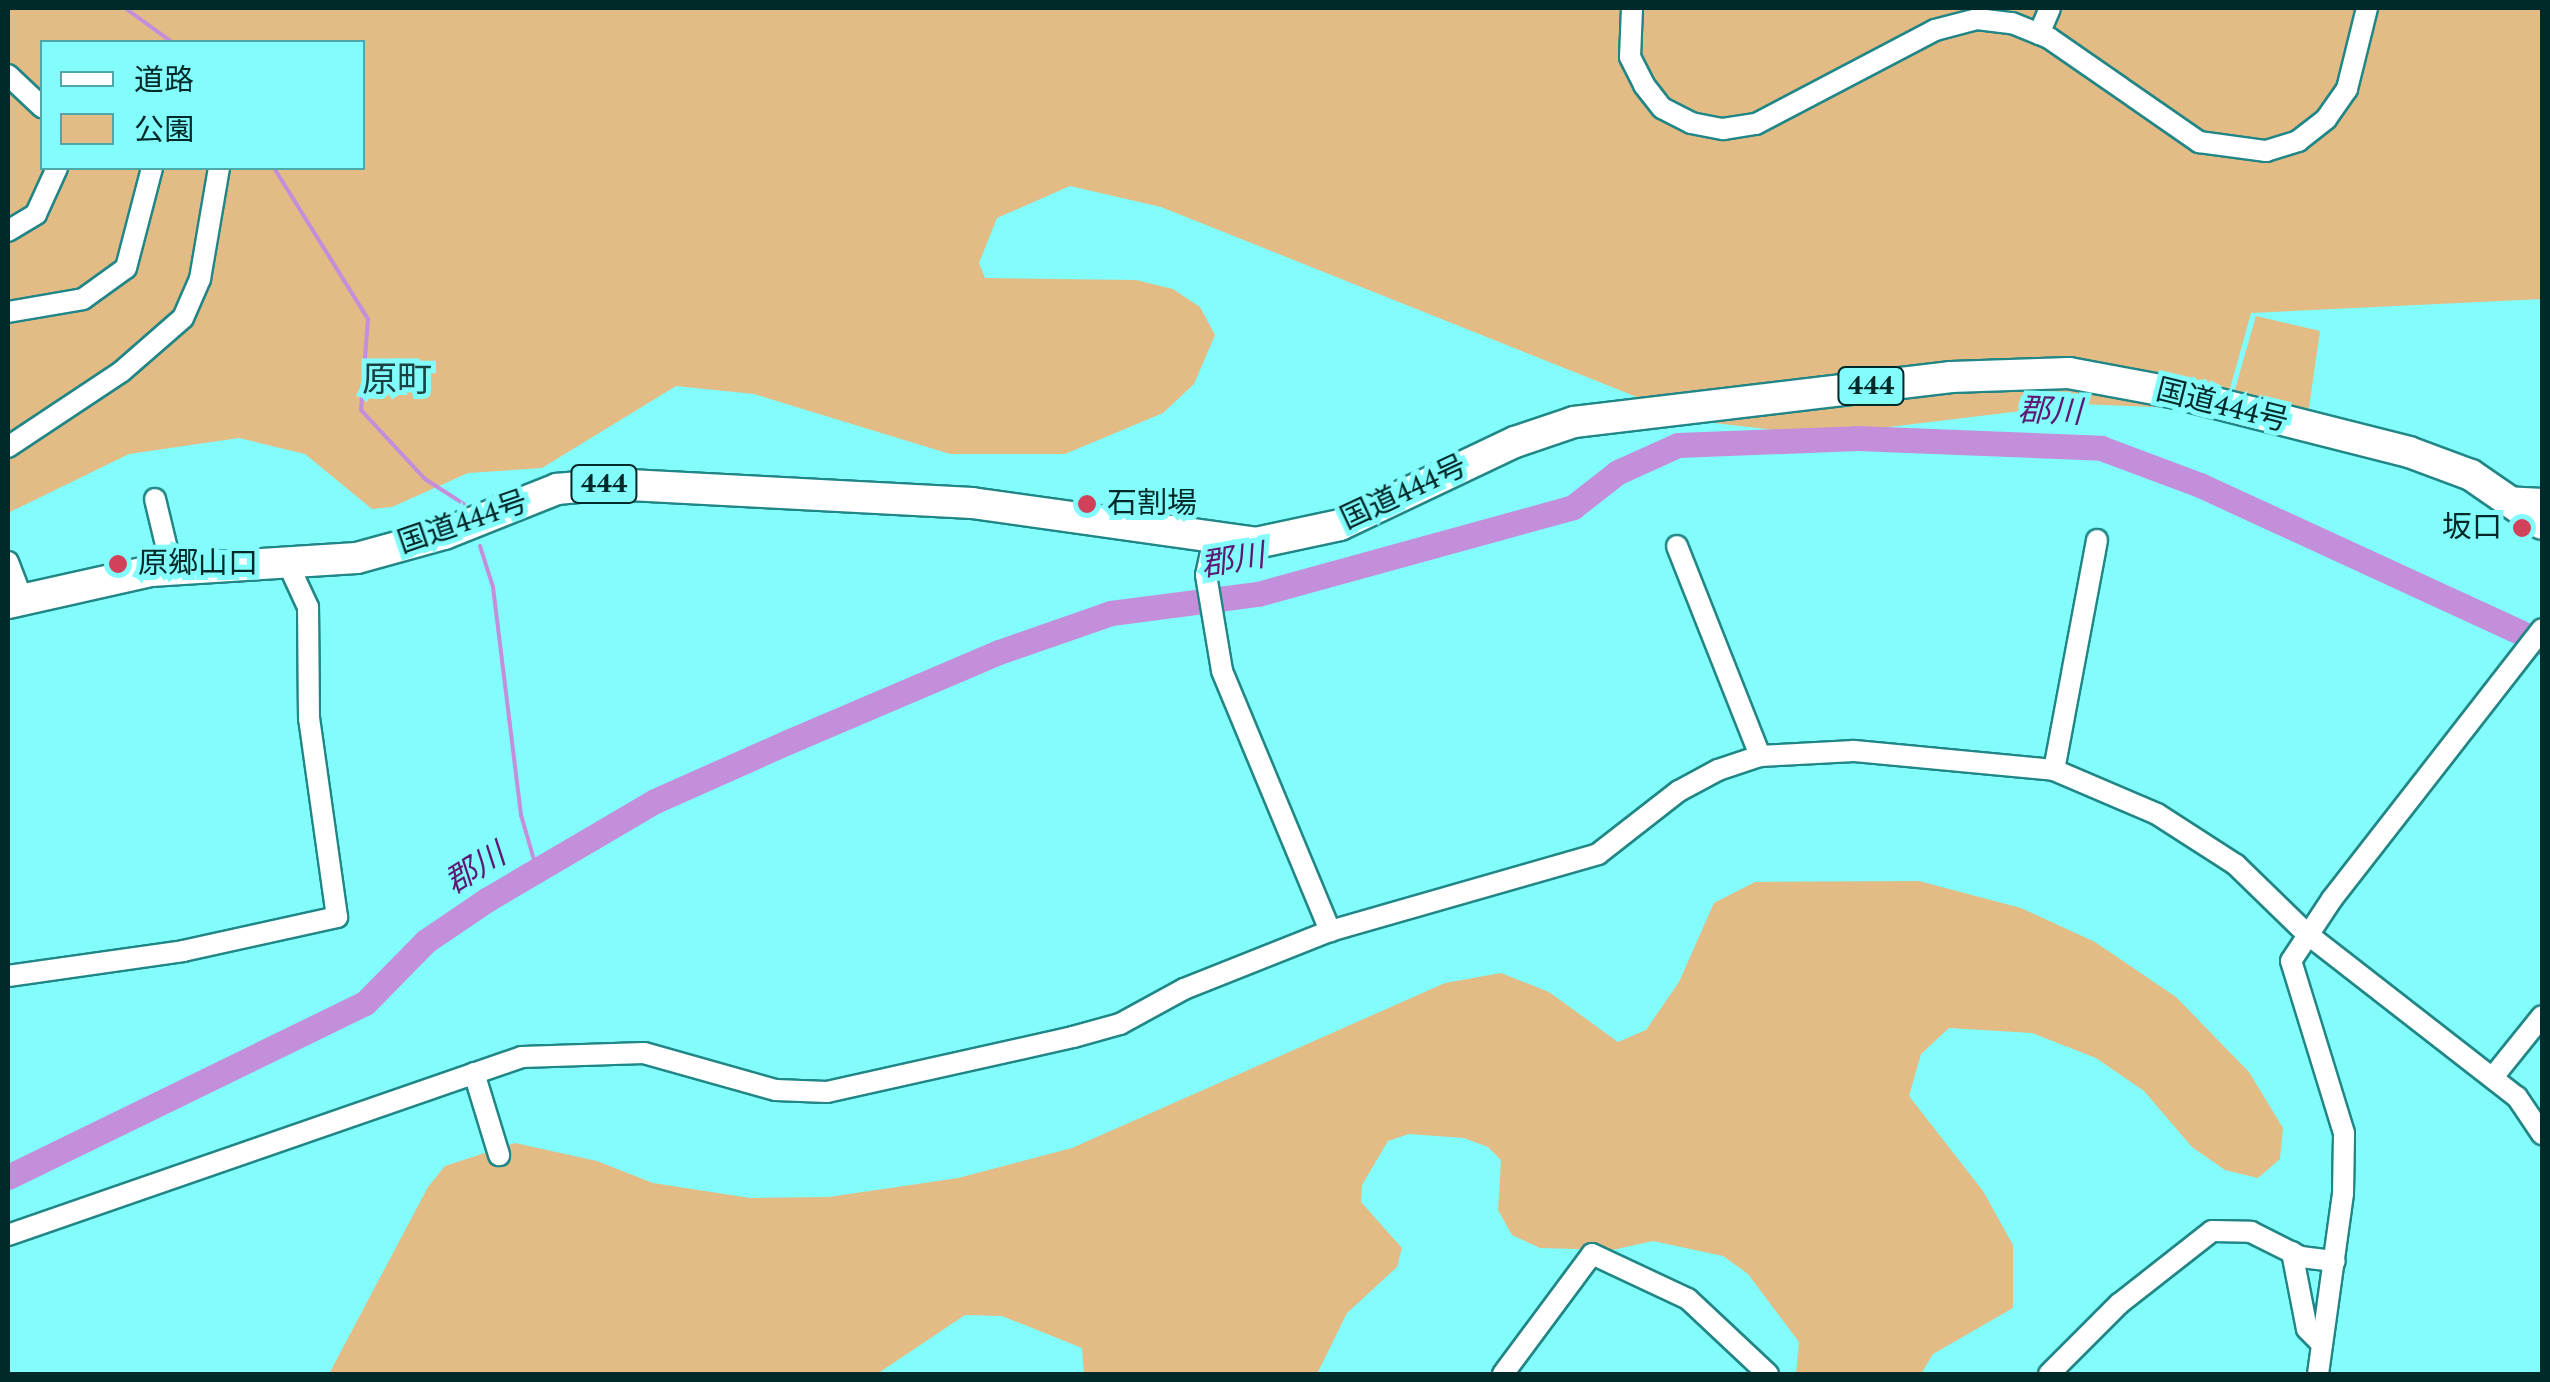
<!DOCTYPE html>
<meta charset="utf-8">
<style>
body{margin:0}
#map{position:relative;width:2550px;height:1382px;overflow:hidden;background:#83fcfc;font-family:Spectral,"Noto Sans JP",serif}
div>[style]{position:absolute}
.green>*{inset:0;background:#e2bb85}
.stream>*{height:4px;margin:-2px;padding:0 2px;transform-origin:2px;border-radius:2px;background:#c38eda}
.river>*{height:25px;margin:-12.5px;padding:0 12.5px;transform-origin:12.5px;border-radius:12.5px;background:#c38eda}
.roads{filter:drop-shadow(2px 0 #218686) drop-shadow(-2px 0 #218686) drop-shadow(0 2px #218686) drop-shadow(0 -2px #218686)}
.minor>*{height:20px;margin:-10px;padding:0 10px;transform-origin:10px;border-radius:10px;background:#fff}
.highway>*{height:30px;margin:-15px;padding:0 15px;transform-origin:15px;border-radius:15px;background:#fff}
.dots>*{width:28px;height:28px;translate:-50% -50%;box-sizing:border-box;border:5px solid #83fcfc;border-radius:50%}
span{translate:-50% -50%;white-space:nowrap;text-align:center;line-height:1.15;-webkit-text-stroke:10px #83fcfc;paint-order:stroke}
.shield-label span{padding:2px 8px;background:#83fcfc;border:2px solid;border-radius:8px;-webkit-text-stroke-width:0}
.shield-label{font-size:28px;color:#002929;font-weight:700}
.street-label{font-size:30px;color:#002929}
.poi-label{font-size:30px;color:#002929}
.left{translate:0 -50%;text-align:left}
.right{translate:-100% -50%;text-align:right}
.water-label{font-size:32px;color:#5c1a74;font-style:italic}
.quarter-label{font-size:35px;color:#1b4242}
.frame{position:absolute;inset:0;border:10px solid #002929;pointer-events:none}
.legend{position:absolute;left:40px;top:40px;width:325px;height:130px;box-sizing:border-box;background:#83fcfc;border:2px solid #4fa8a8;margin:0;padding:12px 18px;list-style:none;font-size:30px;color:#002929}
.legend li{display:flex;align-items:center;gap:20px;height:50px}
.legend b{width:50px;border:2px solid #4fa8a8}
</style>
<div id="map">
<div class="green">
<i style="clip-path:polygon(evenodd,8px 8px,2542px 8px,2542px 299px,2251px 313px,2224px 410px,2081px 404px,1872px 429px,1775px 430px,1697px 421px,1161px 207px,1070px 186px,997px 218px,979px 263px,985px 278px,1136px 280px,1173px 289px,1200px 307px,1215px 335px,1194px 384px,1163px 413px,1065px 454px,950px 454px,754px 394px,676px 386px,542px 468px,468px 473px,392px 507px,372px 509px,305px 454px,239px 438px,129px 454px,8px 513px,8px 8px,42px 42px,362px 42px,362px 168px,42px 168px,42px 42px)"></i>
<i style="clip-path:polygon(2256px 316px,2320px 331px,2308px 414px,2234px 393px)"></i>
<i style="clip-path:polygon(1919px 881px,2021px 908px,2095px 942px,2176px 997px,2249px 1072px,2283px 1128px,2280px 1159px,2258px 1178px,2225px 1170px,2192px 1147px,2144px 1091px,2096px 1058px,2032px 1033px,1949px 1028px,1921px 1054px,1909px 1096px,1983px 1191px,2013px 1245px,2013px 1308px,1933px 1354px,1921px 1374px,1796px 1374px,1799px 1342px,1748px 1274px,1723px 1256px,1653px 1241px,1612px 1250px,1540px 1248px,1512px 1235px,1498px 1210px,1501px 1160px,1488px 1147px,1464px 1138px,1409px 1134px,1388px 1141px,1362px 1185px,1361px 1202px,1402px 1248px,1397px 1267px,1347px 1313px,1317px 1374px,1084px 1374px,1082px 1348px,1002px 1316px,965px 1315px,877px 1374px,329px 1374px,428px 1187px,445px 1166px,515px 1143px,597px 1161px,653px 1183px,750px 1198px,829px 1197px,958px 1178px,1072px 1148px,1445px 983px,1501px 973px,1549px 992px,1618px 1042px,1646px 1030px,1679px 982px,1714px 903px,1755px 882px)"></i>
</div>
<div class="stream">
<i style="left:125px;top:8px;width:58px;rotate:35.9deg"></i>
<i style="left:274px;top:168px;width:178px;rotate:58.1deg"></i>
<i style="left:368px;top:319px;width:91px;rotate:94.4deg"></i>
<i style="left:361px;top:410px;width:94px;rotate:47.2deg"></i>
<i style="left:425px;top:479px;width:46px;rotate:32.7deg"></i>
<i style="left:480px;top:546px;width:43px;rotate:72.4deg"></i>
<i style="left:493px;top:587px;width:230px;rotate:83deg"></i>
<i style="left:521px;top:815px;width:57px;rotate:73.8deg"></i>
</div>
<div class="river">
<i style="left:8px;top:1177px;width:397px;rotate:-26deg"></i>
<i style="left:365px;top:1003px;width:87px;rotate:-45.5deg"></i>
<i style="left:426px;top:941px;width:75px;rotate:-34.1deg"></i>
<i style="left:488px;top:899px;width:194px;rotate:-30.4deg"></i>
<i style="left:655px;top:801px;width:148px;rotate:-24deg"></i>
<i style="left:790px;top:741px;width:227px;rotate:-23.1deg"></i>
<i style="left:999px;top:652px;width:119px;rotate:-19.2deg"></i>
<i style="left:1111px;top:613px;width:148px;rotate:-7.4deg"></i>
<i style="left:1258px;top:594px;width:327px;rotate:-15.4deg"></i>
<i style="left:1573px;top:507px;width:57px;rotate:-37.9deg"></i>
<i style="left:1618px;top:472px;width:66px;rotate:-24.2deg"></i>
<i style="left:1678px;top:445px;width:179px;rotate:-2.2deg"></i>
<i style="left:1857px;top:438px;width:244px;rotate:2.3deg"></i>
<i style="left:2101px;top:448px;width:106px;rotate:20.5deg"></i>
<i style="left:2200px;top:485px;width:376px;rotate:24.7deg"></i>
</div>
<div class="roads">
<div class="minor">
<i style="left:1632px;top:8px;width:49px;rotate:92.3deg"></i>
<i style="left:1630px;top:57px;width:31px;rotate:63deg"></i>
<i style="left:1644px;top:85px;width:29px;rotate:52deg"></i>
<i style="left:1662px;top:108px;width:33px;rotate:27deg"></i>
<i style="left:1691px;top:123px;width:33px;rotate:11deg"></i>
<i style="left:1723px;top:129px;width:33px;rotate:-9deg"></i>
<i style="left:1756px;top:124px;width:202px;rotate:-27.7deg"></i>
<i style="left:1935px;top:30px;width:43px;rotate:-14.7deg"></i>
<i style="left:1977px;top:19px;width:35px;rotate:7deg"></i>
<i style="left:2012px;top:23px;width:40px;rotate:22deg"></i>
<i style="left:2049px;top:38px;width:183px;rotate:34.7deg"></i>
<i style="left:2199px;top:142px;width:68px;rotate:7.7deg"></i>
<i style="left:2266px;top:151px;width:34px;rotate:-17deg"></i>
<i style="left:2298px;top:141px;width:36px;rotate:-38deg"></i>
<i style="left:2326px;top:119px;width:37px;rotate:-55deg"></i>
<i style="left:2347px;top:89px;width:83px;rotate:-76.1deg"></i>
<i style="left:2039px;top:34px;width:28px;rotate:-67deg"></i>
<i style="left:8px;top:75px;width:47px;rotate:43.3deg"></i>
<i style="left:8px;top:231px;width:33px;rotate:-31deg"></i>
<i style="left:36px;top:214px;width:51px;rotate:-65.5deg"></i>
<i style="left:8px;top:312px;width:76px;rotate:-9.8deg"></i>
<i style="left:83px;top:299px;width:53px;rotate:-35.8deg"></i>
<i style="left:126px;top:268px;width:103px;rotate:-75.4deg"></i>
<i style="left:8px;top:447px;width:136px;rotate:-33.6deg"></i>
<i style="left:121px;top:372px;width:82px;rotate:-41.1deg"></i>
<i style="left:183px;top:318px;width:43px;rotate:-66.4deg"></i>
<i style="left:200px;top:279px;width:113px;rotate:-80.3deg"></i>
<i style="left:2505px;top:497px;width:37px;rotate:3deg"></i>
<i style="left:155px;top:499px;width:73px;rotate:76.5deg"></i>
<i style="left:1214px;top:538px;width:38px;rotate:102deg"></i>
<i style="left:1206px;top:575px;width:97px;rotate:80.5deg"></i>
<i style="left:1222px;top:671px;width:282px;rotate:67.4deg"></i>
<i style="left:1677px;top:546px;width:226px;rotate:68.4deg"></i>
<i style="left:8px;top:562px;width:40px;rotate:69deg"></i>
<i style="left:2054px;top:770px;width:234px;rotate:-79.4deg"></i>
<i style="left:8px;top:976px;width:177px;rotate:-8.1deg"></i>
<i style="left:183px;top:951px;width:158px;rotate:-12.4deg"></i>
<i style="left:337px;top:917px;width:200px;rotate:-98deg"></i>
<i style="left:309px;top:719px;width:112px;rotate:-90.5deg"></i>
<i style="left:308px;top:607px;width:47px;rotate:-114.9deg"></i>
<i style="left:474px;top:1073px;width:86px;rotate:73deg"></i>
<i style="left:2493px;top:1077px;width:78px;rotate:-51.2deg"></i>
<i style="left:8px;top:1235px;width:544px;rotate:-19.1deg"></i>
<i style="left:522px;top:1057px;width:122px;rotate:-1.9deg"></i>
<i style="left:644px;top:1053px;width:137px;rotate:15.7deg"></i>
<i style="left:776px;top:1090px;width:51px;rotate:2.2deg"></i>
<i style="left:827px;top:1092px;width:252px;rotate:-12.6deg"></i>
<i style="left:1073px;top:1037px;width:49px;rotate:-15.5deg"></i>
<i style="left:1120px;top:1024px;width:73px;rotate:-28.7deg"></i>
<i style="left:1184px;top:989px;width:157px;rotate:-21.7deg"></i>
<i style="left:1330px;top:931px;width:279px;rotate:-16deg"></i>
<i style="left:1598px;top:854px;width:103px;rotate:-37.9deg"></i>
<i style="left:1679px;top:791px;width:44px;rotate:-28.3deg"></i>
<i style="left:1718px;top:770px;width:44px;rotate:-18.4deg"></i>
<i style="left:1760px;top:756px;width:94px;rotate:-3deg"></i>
<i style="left:1854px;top:751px;width:201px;rotate:5.4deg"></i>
<i style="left:2054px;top:770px;width:112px;rotate:23.1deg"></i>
<i style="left:2157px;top:814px;width:94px;rotate:32.8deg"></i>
<i style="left:2236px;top:865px;width:98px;rotate:44.2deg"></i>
<i style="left:2306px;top:933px;width:267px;rotate:37.9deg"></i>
<i style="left:2517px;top:1097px;width:45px;rotate:56deg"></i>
<i style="left:2292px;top:1252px;width:78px;rotate:79deg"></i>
<i style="left:2307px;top:1329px;width:21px;rotate:45deg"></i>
<i style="left:1503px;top:1374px;width:149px;rotate:-53.4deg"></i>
<i style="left:1592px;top:1254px;width:106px;rotate:25.1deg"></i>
<i style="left:1688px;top:1299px;width:110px;rotate:43.2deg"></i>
<i style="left:2049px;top:1374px;width:99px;rotate:-45deg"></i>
<i style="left:2119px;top:1304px;width:118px;rotate:-38.1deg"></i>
<i style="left:2212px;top:1231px;width:39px;rotate:1deg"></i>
<i style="left:2251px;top:1232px;width:56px;rotate:26.6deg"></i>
<i style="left:2301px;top:1257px;width:34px;rotate:7deg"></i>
<i style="left:2318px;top:1374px;width:183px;rotate:-82.1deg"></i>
<i style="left:2343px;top:1193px;width:60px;rotate:-89deg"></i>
<i style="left:2344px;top:1133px;width:180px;rotate:-107.1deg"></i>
<i style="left:2291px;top:961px;width:74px;rotate:-56.5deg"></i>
<i style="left:2332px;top:899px;width:342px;rotate:-52.1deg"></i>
</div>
<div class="highway">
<i style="left:8px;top:603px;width:147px;rotate:-12.6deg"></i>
<i style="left:151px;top:571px;width:206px;rotate:-3.6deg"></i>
<i style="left:357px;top:558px;width:90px;rotate:-15.4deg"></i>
<i style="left:444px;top:534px;width:122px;rotate:-21.7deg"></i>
<i style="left:557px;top:489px;width:54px;rotate:-5.3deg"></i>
<i style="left:611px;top:484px;width:361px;rotate:3deg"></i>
<i style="left:972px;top:503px;width:287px;rotate:8deg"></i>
<i style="left:1256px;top:543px;width:86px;rotate:-12.1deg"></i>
<i style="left:1340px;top:525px;width:194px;rotate:-25.4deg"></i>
<i style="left:1515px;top:442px;width:62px;rotate:-18.7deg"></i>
<i style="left:1574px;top:422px;width:380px;rotate:-6.8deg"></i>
<i style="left:1951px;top:377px;width:118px;rotate:-1.9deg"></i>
<i style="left:2069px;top:373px;width:109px;rotate:10.6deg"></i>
<i style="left:2176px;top:393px;width:240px;rotate:14.2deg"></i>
<i style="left:2409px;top:452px;width:66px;rotate:20.4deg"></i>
<i style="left:2471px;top:475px;width:86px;rotate:34.6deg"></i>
</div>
</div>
<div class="dots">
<i style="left:1087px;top:504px;background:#d14159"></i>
<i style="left:2522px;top:528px;background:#d14159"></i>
<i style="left:118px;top:564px;background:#d14159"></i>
</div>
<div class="shield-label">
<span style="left:1871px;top:386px">444</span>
<span style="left:604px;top:484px">444</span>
</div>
<div class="street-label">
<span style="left:2222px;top:406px;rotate:14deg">国道444号</span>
<span style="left:1404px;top:493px;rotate:-25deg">国道444号</span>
<span style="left:463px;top:523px;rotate:-19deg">国道444号</span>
</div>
<div class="poi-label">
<span class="left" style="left:1107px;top:504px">石割場</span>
<span class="right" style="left:2502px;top:528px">坂口</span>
<span class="left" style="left:138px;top:564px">原郷山口</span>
</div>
<div class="water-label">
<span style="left:2050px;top:413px;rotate:2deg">郡川</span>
<span style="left:1233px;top:562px;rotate:-10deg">郡川</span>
<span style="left:476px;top:870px;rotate:-32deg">郡川</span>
</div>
<div class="quarter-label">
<span style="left:397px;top:381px">原町</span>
</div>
<div class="frame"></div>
<ul class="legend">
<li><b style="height:12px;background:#fff"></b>道路</li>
<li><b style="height:28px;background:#e2bb85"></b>公園</li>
</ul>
</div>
